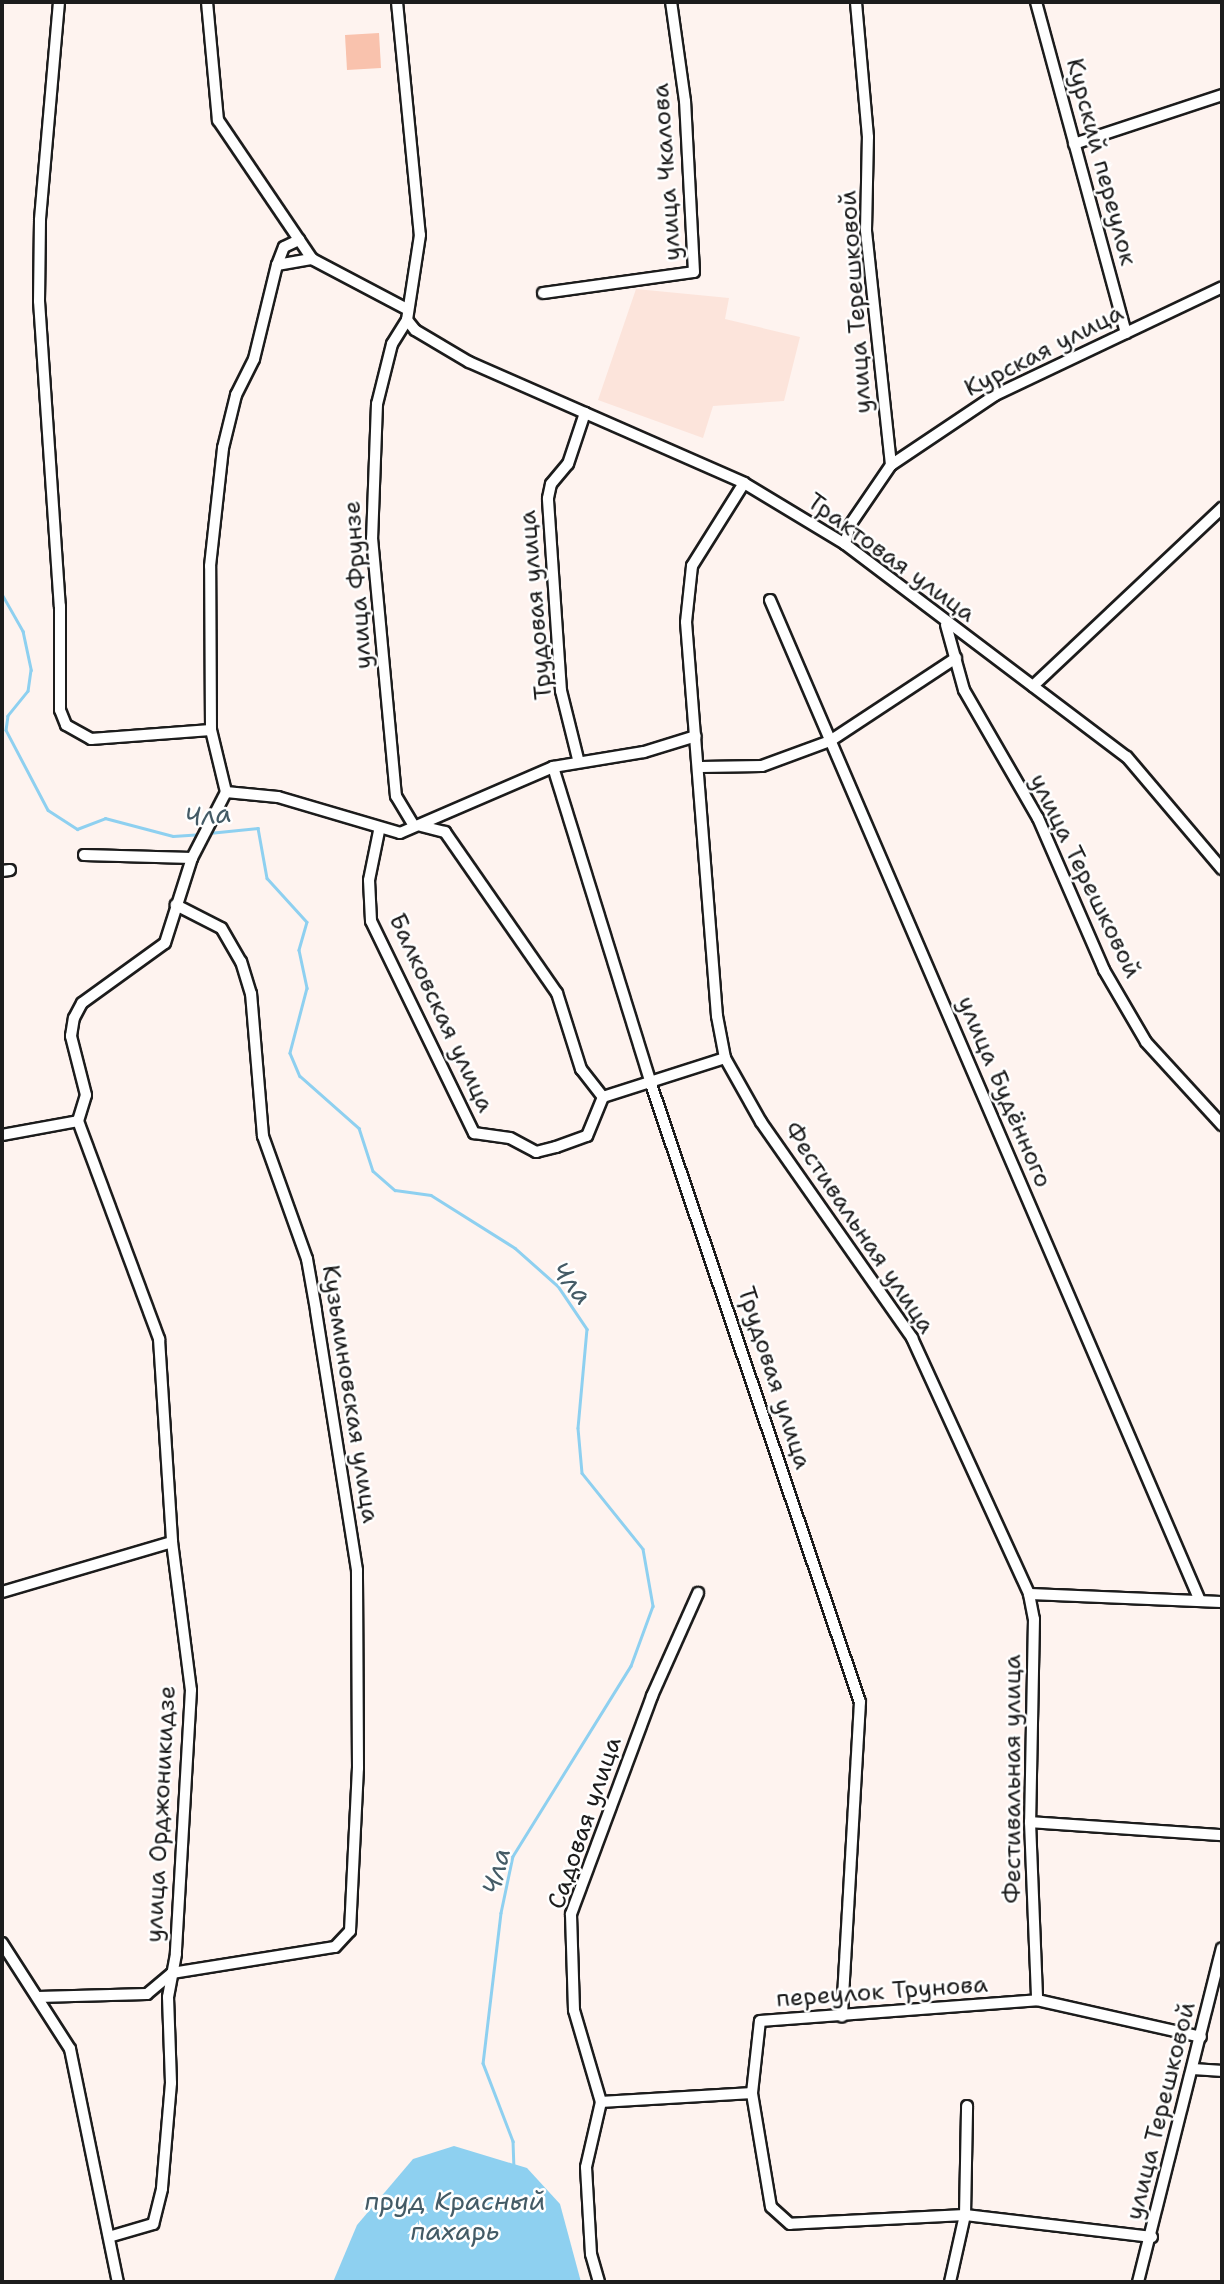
<!DOCTYPE html>
<meta charset="utf-8">
<style>
body{margin:0}
#map{position:relative;width:1224px;height:2284px;overflow:hidden;background:#fef3ef;font-family:"Shantell Sans",sans-serif}
div>[style]{position:absolute}
.built>*{inset:0;background:#fce4db}
.water>*{inset:0;background:#8ed0f0}
.stream>*{height:2.5px;margin:-1.25px;padding:0 1.25px;transform-origin:1.25px;border-radius:1.25px;background:#8ed0f0}
.building>*{inset:0;background:#f9c2ad}
.roads{filter:drop-shadow(2px 0 #1c1c1c) drop-shadow(-2px 0 #1c1c1c) drop-shadow(0 2px #1c1c1c) drop-shadow(0 -2px #1c1c1c)}
.minor>*{height:10px;margin:-5px;padding:0 5px;transform-origin:5px;border-radius:5px;background:#fff}
span{translate:-50% -50%;white-space:nowrap;text-align:center;line-height:1.15;-webkit-text-stroke:5px #fff;paint-order:stroke}
.street-label{font-size:24px;color:#1c1c1c}
.water-label{font-size:26px;color:#445b66;font-style:italic}
.frame{position:absolute;inset:0;border:4px solid #1c1c1c;pointer-events:none}
</style>
<div id="map">
<div class="built">
<i style="clip-path:polygon(636px 289px,729px 298px,725px 319px,800px 337px,784px 401px,713px 406px,703px 438px,598px 400px)"></i>
</div>
<div class="water">
<i style="clip-path:polygon(454px 2146px,527px 2168px,560px 2204px,581px 2282px,333px 2282px,357px 2225px,413px 2159px)"></i>
</div>
<div class="stream">
<i style="left:2px;top:594px;width:43px;rotate:60.4deg"></i>
<i style="left:23px;top:631px;width:40px;rotate:78deg"></i>
<i style="left:31px;top:670px;width:21px;rotate:98deg"></i>
<i style="left:28px;top:691px;width:32px;rotate:129deg"></i>
<i style="left:8px;top:716px;width:14px;rotate:98deg"></i>
<i style="left:6px;top:730px;width:90px;rotate:62.3deg"></i>
<i style="left:48px;top:810px;width:35px;rotate:33deg"></i>
<i style="left:77px;top:829px;width:30px;rotate:-21deg"></i>
<i style="left:105px;top:818px;width:70px;rotate:14.8deg"></i>
<i style="left:173px;top:836px;width:26px;rotate:-4deg"></i>
<i style="left:209px;top:833px;width:49px;rotate:-5.8deg"></i>
<i style="left:258px;top:828px;width:51px;rotate:79.8deg"></i>
<i style="left:267px;top:878px;width:59px;rotate:47.7deg"></i>
<i style="left:307px;top:922px;width:29px;rotate:106deg"></i>
<i style="left:299px;top:950px;width:39px;rotate:78deg"></i>
<i style="left:307px;top:988px;width:67px;rotate:104.7deg"></i>
<i style="left:290px;top:1053px;width:25px;rotate:67deg"></i>
<i style="left:300px;top:1076px;width:79px;rotate:41.4deg"></i>
<i style="left:359px;top:1128px;width:45px;rotate:72deg"></i>
<i style="left:373px;top:1171px;width:29px;rotate:41deg"></i>
<i style="left:395px;top:1190px;width:36px;rotate:8deg"></i>
<i style="left:431px;top:1195px;width:99px;rotate:32.2deg"></i>
<i style="left:515px;top:1248px;width:57px;rotate:41.5deg"></i>
<i style="left:558px;top:1286px;width:52px;rotate:56deg"></i>
<i style="left:587px;top:1329px;width:99px;rotate:95.2deg"></i>
<i style="left:578px;top:1428px;width:45px;rotate:84.9deg"></i>
<i style="left:582px;top:1473px;width:97px;rotate:51.2deg"></i>
<i style="left:643px;top:1549px;width:58px;rotate:80deg"></i>
<i style="left:653px;top:1606px;width:64px;rotate:110.1deg"></i>
<i style="left:631px;top:1666px;width:224px;rotate:121.8deg"></i>
<i style="left:513px;top:1856px;width:58px;rotate:101.9deg"></i>
<i style="left:501px;top:1913px;width:151px;rotate:96.8deg"></i>
<i style="left:483px;top:2063px;width:84px;rotate:69deg"></i>
<i style="left:513px;top:2141px;width:26px;rotate:88deg"></i>
</div>
<div class="building">
<i style="clip-path:polygon(379px 33px,381px 68px,347px 70px,345px 35px)"></i>
</div>
<div class="roads">
<div class="minor">
<i style="left:59px;top:2px;width:219px;rotate:95deg"></i>
<i style="left:40px;top:220px;width:81px;rotate:90.7deg"></i>
<i style="left:39px;top:301px;width:306px;rotate:86.1deg"></i>
<i style="left:60px;top:606px;width:104px;rotate:90deg"></i>
<i style="left:60px;top:710px;width:16px;rotate:68deg"></i>
<i style="left:66px;top:725px;width:29px;rotate:29deg"></i>
<i style="left:91px;top:739px;width:120px;rotate:-4.3deg"></i>
<i style="left:207px;top:2px;width:119px;rotate:84.7deg"></i>
<i style="left:218px;top:120px;width:168px;rotate:55.9deg"></i>
<i style="left:312px;top:259px;width:105px;rotate:27.8deg"></i>
<i style="left:397px;top:2px;width:234px;rotate:84.4deg"></i>
<i style="left:420px;top:235px;width:86px;rotate:98.7deg"></i>
<i style="left:407px;top:320px;width:28px;rotate:122deg"></i>
<i style="left:392px;top:344px;width:62px;rotate:104deg"></i>
<i style="left:377px;top:404px;width:134px;rotate:92.1deg"></i>
<i style="left:372px;top:538px;width:259px;rotate:84.7deg"></i>
<i style="left:396px;top:796px;width:35px;rotate:59deg"></i>
<i style="left:1036px;top:2px;width:343px;rotate:74.8deg"></i>
<i style="left:1074px;top:144px;width:156px;rotate:-18.3deg"></i>
<i style="left:277px;top:265px;width:19px;rotate:-69deg"></i>
<i style="left:284px;top:247px;width:17px;rotate:-25deg"></i>
<i style="left:543px;top:293px;width:152px;rotate:-7.9deg"></i>
<i style="left:694px;top:272px;width:171px;rotate:-93deg"></i>
<i style="left:685px;top:101px;width:100px;rotate:-98deg"></i>
<i style="left:407px;top:320px;width:13px;rotate:51deg"></i>
<i style="left:415px;top:330px;width:63px;rotate:30.7deg"></i>
<i style="left:469px;top:362px;width:300px;rotate:23.7deg"></i>
<i style="left:744px;top:483px;width:118px;rotate:31.1deg"></i>
<i style="left:845px;top:544px;width:353px;rotate:37.1deg"></i>
<i style="left:1127px;top:757px;width:147px;rotate:49.7deg"></i>
<i style="left:891px;top:465px;width:125px;rotate:-33.9deg"></i>
<i style="left:995px;top:395px;width:251px;rotate:-25.4deg"></i>
<i style="left:744px;top:483px;width:98px;rotate:122.1deg"></i>
<i style="left:692px;top:566px;width:56px;rotate:96.1deg"></i>
<i style="left:686px;top:622px;width:395px;rotate:85.5deg"></i>
<i style="left:717px;top:1016px;width:43px;rotate:79.2deg"></i>
<i style="left:725px;top:1058px;width:73px;rotate:60.6deg"></i>
<i style="left:761px;top:1122px;width:264px;rotate:55deg"></i>
<i style="left:912px;top:1338px;width:281px;rotate:65.4deg"></i>
<i style="left:1029px;top:1594px;width:25px;rotate:79deg"></i>
<i style="left:1034px;top:1619px;width:203px;rotate:91.1deg"></i>
<i style="left:1030px;top:1822px;width:178px;rotate:87.7deg"></i>
<i style="left:845px;top:544px;width:20px;rotate:-75deg"></i>
<i style="left:850px;top:525px;width:73px;rotate:-55.7deg"></i>
<i style="left:891px;top:465px;width:236px;rotate:-96.1deg"></i>
<i style="left:866px;top:230px;width:93px;rotate:-88.8deg"></i>
<i style="left:868px;top:137px;width:136px;rotate:-95.1deg"></i>
<i style="left:770px;top:600px;width:1089px;rotate:66.75deg"></i>
<i style="left:946px;top:625px;width:67px;rotate:74.5deg"></i>
<i style="left:964px;top:690px;width:148px;rotate:60deg"></i>
<i style="left:1038px;top:818px;width:166px;rotate:66.5deg"></i>
<i style="left:1104px;top:970px;width:83px;rotate:59.7deg"></i>
<i style="left:1146px;top:1042px;width:113px;rotate:47.5deg"></i>
<i style="left:1033px;top:686px;width:260px;rotate:-43.3deg"></i>
<i style="left:578px;top:759px;width:70px;rotate:-104deg"></i>
<i style="left:561px;top:691px;width:193px;rotate:-93.9deg"></i>
<i style="left:548px;top:498px;width:14px;rotate:-78deg"></i>
<i style="left:551px;top:484px;width:26px;rotate:-50deg"></i>
<i style="left:568px;top:464px;width:54px;rotate:-71.6deg"></i>
<i style="left:553px;top:767px;width:332px;rotate:72.8deg"></i>
<i style="left:651px;top:1084px;width:652px;rotate:71.32deg"></i>
<i style="left:860px;top:1702px;width:315px;rotate:93.3deg"></i>
<i style="left:701px;top:767px;width:61px;rotate:-0.9deg"></i>
<i style="left:762px;top:766px;width:72px;rotate:-20.2deg"></i>
<i style="left:830px;top:741px;width:151px;rotate:-33.4deg"></i>
<i style="left:226px;top:792px;width:64px;rotate:-103.6deg"></i>
<i style="left:211px;top:730px;width:164px;rotate:-90.3deg"></i>
<i style="left:210px;top:566px;width:119px;rotate:-83.7deg"></i>
<i style="left:223px;top:448px;width:55px;rotate:-76.2deg"></i>
<i style="left:236px;top:395px;width:40px;rotate:-63.4deg"></i>
<i style="left:254px;top:359px;width:97px;rotate:-76.3deg"></i>
<i style="left:277px;top:265px;width:36px;rotate:-10deg"></i>
<i style="left:226px;top:792px;width:52px;rotate:5.5deg"></i>
<i style="left:278px;top:797px;width:127px;rotate:16.4deg"></i>
<i style="left:400px;top:833px;width:167px;rotate:-23.3deg"></i>
<i style="left:553px;top:767px;width:92px;rotate:-9.4deg"></i>
<i style="left:644px;top:752px;width:54px;rotate:-17.1deg"></i>
<i style="left:421px;top:826px;width:25px;rotate:14deg"></i>
<i style="left:445px;top:832px;width:196px;rotate:55.2deg"></i>
<i style="left:557px;top:993px;width:80px;rotate:72.5deg"></i>
<i style="left:581px;top:1069px;width:36px;rotate:52deg"></i>
<i style="left:379px;top:831px;width:50px;rotate:101.5deg"></i>
<i style="left:369px;top:880px;width:41px;rotate:87.2deg"></i>
<i style="left:371px;top:921px;width:236px;rotate:64.1deg"></i>
<i style="left:474px;top:1133px;width:36px;rotate:8deg"></i>
<i style="left:510px;top:1138px;width:30px;rotate:28deg"></i>
<i style="left:536px;top:1152px;width:21px;rotate:-14deg"></i>
<i style="left:556px;top:1147px;width:33px;rotate:-20deg"></i>
<i style="left:587px;top:1136px;width:42px;rotate:-67.7deg"></i>
<i style="left:603px;top:1097px;width:128px;rotate:-17.7deg"></i>
<i style="left:84px;top:855px;width:108px;rotate:1.6deg"></i>
<i style="left:2px;top:871px;width:8px;rotate:-7deg"></i>
<i style="left:78px;top:1121px;width:233px;rotate:69.6deg"></i>
<i style="left:159px;top:1339px;width:203px;rotate:86.3deg"></i>
<i style="left:172px;top:1542px;width:149px;rotate:82.7deg"></i>
<i style="left:191px;top:1690px;width:264px;rotate:93.3deg"></i>
<i style="left:176px;top:1954px;width:44px;rotate:100.5deg"></i>
<i style="left:168px;top:1997px;width:86px;rotate:88deg"></i>
<i style="left:171px;top:2083px;width:106px;rotate:94.9deg"></i>
<i style="left:162px;top:2189px;width:36px;rotate:104deg"></i>
<i style="left:153px;top:2224px;width:43px;rotate:163.7deg"></i>
<i style="left:2px;top:1135px;width:77px;rotate:-10.4deg"></i>
<i style="left:78px;top:1121px;width:27px;rotate:-73deg"></i>
<i style="left:86px;top:1095px;width:61px;rotate:-104.3deg"></i>
<i style="left:71px;top:1036px;width:18px;rotate:-81deg"></i>
<i style="left:74px;top:1018px;width:17px;rotate:-62deg"></i>
<i style="left:82px;top:1003px;width:102px;rotate:-35.9deg"></i>
<i style="left:165px;top:943px;width:89px;rotate:-72.4deg"></i>
<i style="left:192px;top:858px;width:74px;rotate:-62.7deg"></i>
<i style="left:2px;top:1592px;width:177px;rotate:-16.4deg"></i>
<i style="left:1029px;top:1594px;width:193px;rotate:2.4deg"></i>
<i style="left:1030px;top:1822px;width:192px;rotate:3.9deg"></i>
<i style="left:2px;top:1943px;width:126px;rotate:57.3deg"></i>
<i style="left:70px;top:2049px;width:238px;rotate:78.4deg"></i>
<i style="left:38px;top:1997px;width:109px;rotate:-1.6deg"></i>
<i style="left:147px;top:1994px;width:33px;rotate:-40deg"></i>
<i style="left:172px;top:1973px;width:165px;rotate:-9.1deg"></i>
<i style="left:335px;top:1947px;width:22px;rotate:-47deg"></i>
<i style="left:350px;top:1931px;width:163px;rotate:-87.2deg"></i>
<i style="left:358px;top:1768px;width:198px;rotate:-90.3deg"></i>
<i style="left:357px;top:1570px;width:263px;rotate:-99deg"></i>
<i style="left:316px;top:1310px;width:52px;rotate:-100deg"></i>
<i style="left:307px;top:1259px;width:131px;rotate:-109.7deg"></i>
<i style="left:263px;top:1136px;width:143px;rotate:-94.8deg"></i>
<i style="left:251px;top:994px;width:34px;rotate:-107deg"></i>
<i style="left:241px;top:962px;width:39px;rotate:-120deg"></i>
<i style="left:221px;top:928px;width:51px;rotate:-152.9deg"></i>
<i style="left:1194px;top:2069px;width:28px;rotate:4deg"></i>
<i style="left:601px;top:2102px;width:151px;rotate:-3.4deg"></i>
<i style="left:1152px;top:2237px;width:188px;rotate:-173.3deg"></i>
<i style="left:965px;top:2215px;width:175px;rotate:177.1deg"></i>
<i style="left:790px;top:2224px;width:25px;rotate:-138deg"></i>
<i style="left:771px;top:2207px;width:116px;rotate:-99.5deg"></i>
<i style="left:752px;top:2093px;width:72px;rotate:-83.7deg"></i>
<i style="left:760px;top:2021px;width:278px;rotate:-4.3deg"></i>
<i style="left:1037px;top:2000px;width:168px;rotate:12.7deg"></i>
<i style="left:599px;top:2282px;width:29px;rotate:-106deg"></i>
<i style="left:591px;top:2254px;width:87px;rotate:-93.3deg"></i>
<i style="left:586px;top:2167px;width:67px;rotate:-77deg"></i>
<i style="left:601px;top:2102px;width:96px;rotate:-106.4deg"></i>
<i style="left:574px;top:2010px;width:96px;rotate:-91.8deg"></i>
<i style="left:571px;top:1914px;width:233px;rotate:-69.6deg"></i>
<i style="left:652px;top:1696px;width:113px;rotate:-65.9deg"></i>
<i style="left:950px;top:2282px;width:69px;rotate:-77.4deg"></i>
<i style="left:965px;top:2215px;width:109px;rotate:-88.9deg"></i>
<i style="left:1138px;top:2282px;width:344px;rotate:-75.9deg"></i>
</div>
</div>
<div class="street-label">
<span style="left:1101px;top:162px;rotate:75deg">Курский переулок</span>
<span style="left:667px;top:172px;rotate:-94deg">улица Чкалова</span>
<span style="left:856px;top:302px;rotate:-94deg">улица Терешковой</span>
<span style="left:1044px;top:351px;rotate:-27deg">Курская улица</span>
<span style="left:891px;top:558px;rotate:36deg">Трактовая улица</span>
<span style="left:358px;top:585px;rotate:-94deg">улица Фрунзе</span>
<span style="left:536px;top:605px;rotate:-95deg">Трудовая улица</span>
<span style="left:1085px;top:876px;rotate:64deg">улица Терешковой</span>
<span style="left:441px;top:1013px;rotate:65deg">Балковская улица</span>
<span style="left:1004px;top:1092px;rotate:67deg">улица Будённого</span>
<span style="left:859px;top:1228px;rotate:56deg">Фестивальная улица</span>
<span style="left:774px;top:1378px;rotate:72deg">Трудовая улица</span>
<span style="left:350px;top:1394px;rotate:81deg">Кузьминовская улица</span>
<span style="left:1013px;top:1779px;rotate:-90deg">Фестивальная улица</span>
<span style="left:161px;top:1814px;rotate:-87deg">улица Орджоникидзе</span>
<span style="left:585px;top:1823px;rotate:-71deg">Садовая улица</span>
<span style="left:882px;top:1992px;rotate:-4deg">переулок Трунова</span>
<span style="left:1161px;top:2111px;rotate:-76deg">улица Терешковой</span>
</div>
<div class="water-label">
<span style="left:208px;top:815px;rotate:-6deg">Чла</span>
<span style="left:572px;top:1283px;rotate:50deg">Чла</span>
<span style="left:496px;top:1871px;rotate:-76deg">Чла</span>
<span style="left:455px;top:2216px">пруд Красный<br>пахарь</span>
</div>
<div class="frame"></div>
</div>
